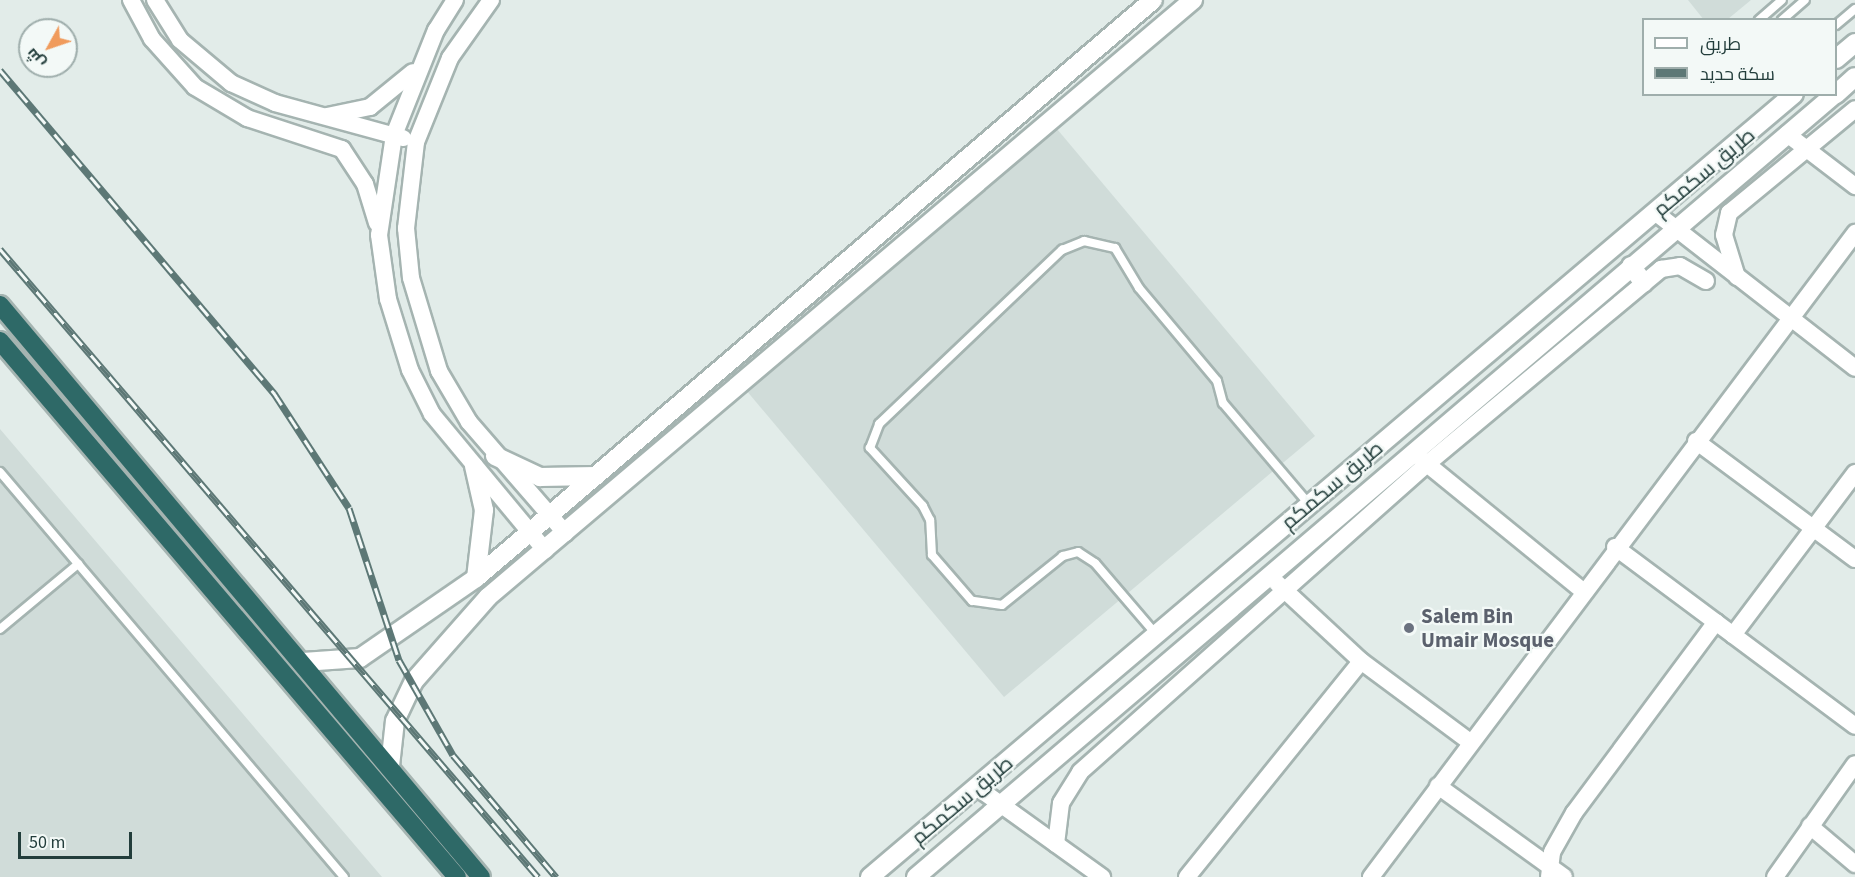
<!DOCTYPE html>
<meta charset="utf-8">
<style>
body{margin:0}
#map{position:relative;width:1855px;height:877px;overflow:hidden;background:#e2ece9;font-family:"Source Sans 3",Cairo,sans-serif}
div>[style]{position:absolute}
.built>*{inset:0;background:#d0dcd9}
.roads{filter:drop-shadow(2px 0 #a5b4b1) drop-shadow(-2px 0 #a5b4b1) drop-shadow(0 2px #a5b4b1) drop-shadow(0 -2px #a5b4b1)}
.lane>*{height:8px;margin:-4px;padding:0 4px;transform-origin:4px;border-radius:4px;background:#fff}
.street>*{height:16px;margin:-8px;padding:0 8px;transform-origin:8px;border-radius:8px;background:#fff}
.secondary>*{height:18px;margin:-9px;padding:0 9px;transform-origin:9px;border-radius:9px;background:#fff}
.highway>*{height:18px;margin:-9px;padding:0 9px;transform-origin:9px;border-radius:9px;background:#2e6967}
.rail>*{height:7px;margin-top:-3.5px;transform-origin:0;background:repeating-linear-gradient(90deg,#f3f9f7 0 14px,#5d7876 0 28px);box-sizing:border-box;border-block:2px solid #5d7876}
.dots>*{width:16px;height:16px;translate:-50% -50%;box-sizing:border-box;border:3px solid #f3f9f7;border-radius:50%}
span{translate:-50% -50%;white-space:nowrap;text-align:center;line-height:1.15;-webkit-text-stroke:4.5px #f3f9f7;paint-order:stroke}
.street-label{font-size:21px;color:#223d3b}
.worship-label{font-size:21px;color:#5b616d;font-weight:700}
.left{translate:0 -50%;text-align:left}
.legend{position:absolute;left:1642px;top:18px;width:195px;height:78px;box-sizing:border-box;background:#f3f9f7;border:2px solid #9faeac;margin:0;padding:8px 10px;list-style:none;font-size:18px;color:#223d3b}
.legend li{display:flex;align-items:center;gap:12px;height:30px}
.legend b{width:30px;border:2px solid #9faeac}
.north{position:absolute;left:18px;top:18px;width:60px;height:60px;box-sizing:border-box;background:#f3f9f7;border:2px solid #9faeac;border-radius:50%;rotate:230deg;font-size:16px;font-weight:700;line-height:24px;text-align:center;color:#223d3b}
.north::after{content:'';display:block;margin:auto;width:21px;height:27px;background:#f09b5c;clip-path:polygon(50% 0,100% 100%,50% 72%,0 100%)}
.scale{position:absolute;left:18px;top:832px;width:114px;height:27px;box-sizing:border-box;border:3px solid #223d3b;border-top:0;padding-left:8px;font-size:18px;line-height:21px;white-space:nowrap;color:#223d3b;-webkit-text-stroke:4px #f3f9f7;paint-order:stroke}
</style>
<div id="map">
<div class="built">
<i style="clip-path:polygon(1688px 0,1751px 0,1728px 19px,1704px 20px)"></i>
<i style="clip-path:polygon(1057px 129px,1315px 436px,1004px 697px,746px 390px)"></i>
<i style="clip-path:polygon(0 429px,382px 877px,0 877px)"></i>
</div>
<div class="roads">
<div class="lane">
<i style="left:1759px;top:20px;width:30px;rotate:-41deg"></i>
<i style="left:1782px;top:20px;width:30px;rotate:-41deg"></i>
<i style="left:1836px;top:25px;width:25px;rotate:-40deg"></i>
<i style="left:0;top:472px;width:531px;rotate:49.66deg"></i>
<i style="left:0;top:629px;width:102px;rotate:-39.8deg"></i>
<i style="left:1155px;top:633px;width:92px;rotate:-130.6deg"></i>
<i style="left:1095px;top:563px;width:20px;rotate:-147deg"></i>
<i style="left:1078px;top:552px;width:16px;rotate:165deg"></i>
<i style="left:1063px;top:556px;width:78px;rotate:141.2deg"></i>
<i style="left:1002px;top:605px;width:30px;rotate:-172deg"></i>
<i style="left:972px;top:601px;width:61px;rotate:-131deg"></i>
<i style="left:932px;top:555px;width:35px;rotate:-93deg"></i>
<i style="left:930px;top:520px;width:16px;rotate:-117deg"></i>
<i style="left:923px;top:506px;width:79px;rotate:-132.4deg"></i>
<i style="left:870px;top:448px;width:26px;rotate:-69deg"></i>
<i style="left:879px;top:424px;width:253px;rotate:-43.6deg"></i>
<i style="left:1062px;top:250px;width:24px;rotate:-22deg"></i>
<i style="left:1084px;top:241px;width:32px;rotate:13deg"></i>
<i style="left:1115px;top:248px;width:47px;rotate:59deg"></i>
<i style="left:1139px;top:288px;width:121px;rotate:50deg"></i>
<i style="left:1217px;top:381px;width:23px;rotate:75deg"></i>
<i style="left:1223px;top:403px;width:133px;rotate:49.6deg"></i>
</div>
<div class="street">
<i style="left:131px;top:0;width:44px;rotate:61.7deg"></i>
<i style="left:152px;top:39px;width:64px;rotate:48.1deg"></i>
<i style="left:195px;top:87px;width:61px;rotate:30.8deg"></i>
<i style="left:247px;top:118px;width:100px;rotate:18.1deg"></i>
<i style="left:342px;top:149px;width:42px;rotate:56.7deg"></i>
<i style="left:365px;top:184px;width:41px;rotate:72.9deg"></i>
<i style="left:155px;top:0;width:47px;rotate:58deg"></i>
<i style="left:180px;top:40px;width:67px;rotate:40.1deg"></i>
<i style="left:231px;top:83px;width:48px;rotate:24.4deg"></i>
<i style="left:275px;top:103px;width:133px;rotate:15.3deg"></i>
<i style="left:455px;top:0;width:36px;rotate:122deg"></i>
<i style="left:436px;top:30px;width:113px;rotate:111.8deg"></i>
<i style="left:394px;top:135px;width:101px;rotate:98.5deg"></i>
<i style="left:379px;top:235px;width:65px;rotate:82deg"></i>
<i style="left:388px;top:299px;width:74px;rotate:72.8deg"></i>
<i style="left:410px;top:370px;width:49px;rotate:63.4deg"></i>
<i style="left:432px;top:414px;width:177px;rotate:50.3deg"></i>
<i style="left:491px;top:0;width:71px;rotate:125.3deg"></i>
<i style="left:450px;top:58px;width:91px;rotate:112deg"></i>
<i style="left:416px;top:142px;width:87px;rotate:96.6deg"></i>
<i style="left:406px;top:228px;width:50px;rotate:84.3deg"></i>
<i style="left:411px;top:278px;width:97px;rotate:73.2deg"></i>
<i style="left:439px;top:371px;width:59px;rotate:59.5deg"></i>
<i style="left:469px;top:422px;width:147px;rotate:49.1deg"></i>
<i style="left:327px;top:116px;width:44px;rotate:-11.8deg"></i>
<i style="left:370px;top:107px;width:55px;rotate:-39.1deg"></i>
<i style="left:1787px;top:134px;width:86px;rotate:37.4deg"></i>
<i style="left:1656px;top:213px;width:252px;rotate:37.9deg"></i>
<i style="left:1737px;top:277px;width:44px;rotate:-107.2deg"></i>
<i style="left:1724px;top:235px;width:23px;rotate:-77deg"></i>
<i style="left:1729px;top:213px;width:163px;rotate:-39.5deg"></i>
<i style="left:1696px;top:441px;width:198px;rotate:36.6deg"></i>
<i style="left:1421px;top:459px;width:209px;rotate:39.2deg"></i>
<i style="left:1615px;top:547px;width:299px;rotate:36.7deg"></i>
<i style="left:1277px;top:583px;width:115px;rotate:42.9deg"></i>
<i style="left:1361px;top:661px;width:136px;rotate:36.6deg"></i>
<i style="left:1733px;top:635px;width:203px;rotate:-53deg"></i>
<i style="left:1438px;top:786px;width:155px;rotate:35.8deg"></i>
<i style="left:978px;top:788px;width:153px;rotate:35.7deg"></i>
<i style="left:1810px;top:826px;width:59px;rotate:40.2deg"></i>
<i style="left:1056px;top:844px;width:41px;rotate:-83deg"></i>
<i style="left:1061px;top:803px;width:36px;rotate:-58deg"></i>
<i style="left:1080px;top:772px;width:464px;rotate:-41.6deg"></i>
<i style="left:1427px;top:464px;width:305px;rotate:-39.8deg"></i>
<i style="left:1661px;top:269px;width:19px;rotate:-9deg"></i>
<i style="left:1680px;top:266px;width:30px;rotate:30deg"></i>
<i style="left:1187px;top:877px;width:277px;rotate:-51.1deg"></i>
<i style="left:1371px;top:877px;width:806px;rotate:-53.07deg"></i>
<i style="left:1549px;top:877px;width:25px;rotate:-83deg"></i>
<i style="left:1552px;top:852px;width:45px;rotate:-60.6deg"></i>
<i style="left:1574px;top:813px;width:238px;rotate:-53.4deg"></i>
<i style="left:1775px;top:877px;width:138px;rotate:-54.7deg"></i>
</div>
<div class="secondary">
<i style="left:1836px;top:59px;width:25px;rotate:-40deg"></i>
<i style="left:1836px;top:94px;width:25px;rotate:-42deg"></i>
<i style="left:1631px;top:266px;width:21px;rotate:53deg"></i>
<i style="left:495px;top:456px;width:50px;rotate:25deg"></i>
<i style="left:540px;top:477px;width:56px;rotate:-1deg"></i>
<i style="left:474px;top:466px;width:45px;rotate:77.2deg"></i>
<i style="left:484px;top:510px;width:68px;rotate:96.7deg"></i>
<i style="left:303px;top:662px;width:57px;rotate:-4deg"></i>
<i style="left:360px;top:658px;width:141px;rotate:-34.6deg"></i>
<i style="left:476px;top:578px;width:890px;rotate:-40.49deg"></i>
<i style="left:390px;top:766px;width:45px;rotate:-83.7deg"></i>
<i style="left:395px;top:721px;width:44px;rotate:-64.6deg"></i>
<i style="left:414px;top:681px;width:112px;rotate:-48.6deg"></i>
<i style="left:488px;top:597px;width:924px;rotate:-40.26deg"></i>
<i style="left:870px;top:877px;width:1211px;rotate:-40.28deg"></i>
<i style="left:916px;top:877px;width:1207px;rotate:-40.43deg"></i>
</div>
<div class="highway">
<i style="left:0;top:305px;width:747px;rotate:49.94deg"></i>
<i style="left:0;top:341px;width:704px;rotate:49.55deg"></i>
</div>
</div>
<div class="rail">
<i style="left:0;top:70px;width:424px;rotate:49.7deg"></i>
<i style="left:274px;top:393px;width:137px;rotate:56.9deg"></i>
<i style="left:349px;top:508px;width:160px;rotate:71.8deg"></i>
<i style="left:399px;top:660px;width:109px;rotate:60.4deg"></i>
<i style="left:453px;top:755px;width:160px;rotate:49.8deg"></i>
<i style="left:0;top:249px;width:827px;rotate:49.41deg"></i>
</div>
<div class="dots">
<i style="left:1409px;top:628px;background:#6b7280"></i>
</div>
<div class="street-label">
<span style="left:1704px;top:172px;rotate:-40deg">طريق سكمكم</span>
<span style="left:1332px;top:485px;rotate:-40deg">طريق سكمكم</span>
<span style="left:962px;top:800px;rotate:-40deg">طريق سكمكم</span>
</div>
<div class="worship-label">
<span class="left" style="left:1421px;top:628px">Salem Bin<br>Umair Mosque</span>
</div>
<ul class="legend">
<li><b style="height:8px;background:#fff"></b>طريق</li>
<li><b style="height:8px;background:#5d7876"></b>سكة حديد</li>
</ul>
<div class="north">ش</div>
<div class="scale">50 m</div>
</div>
